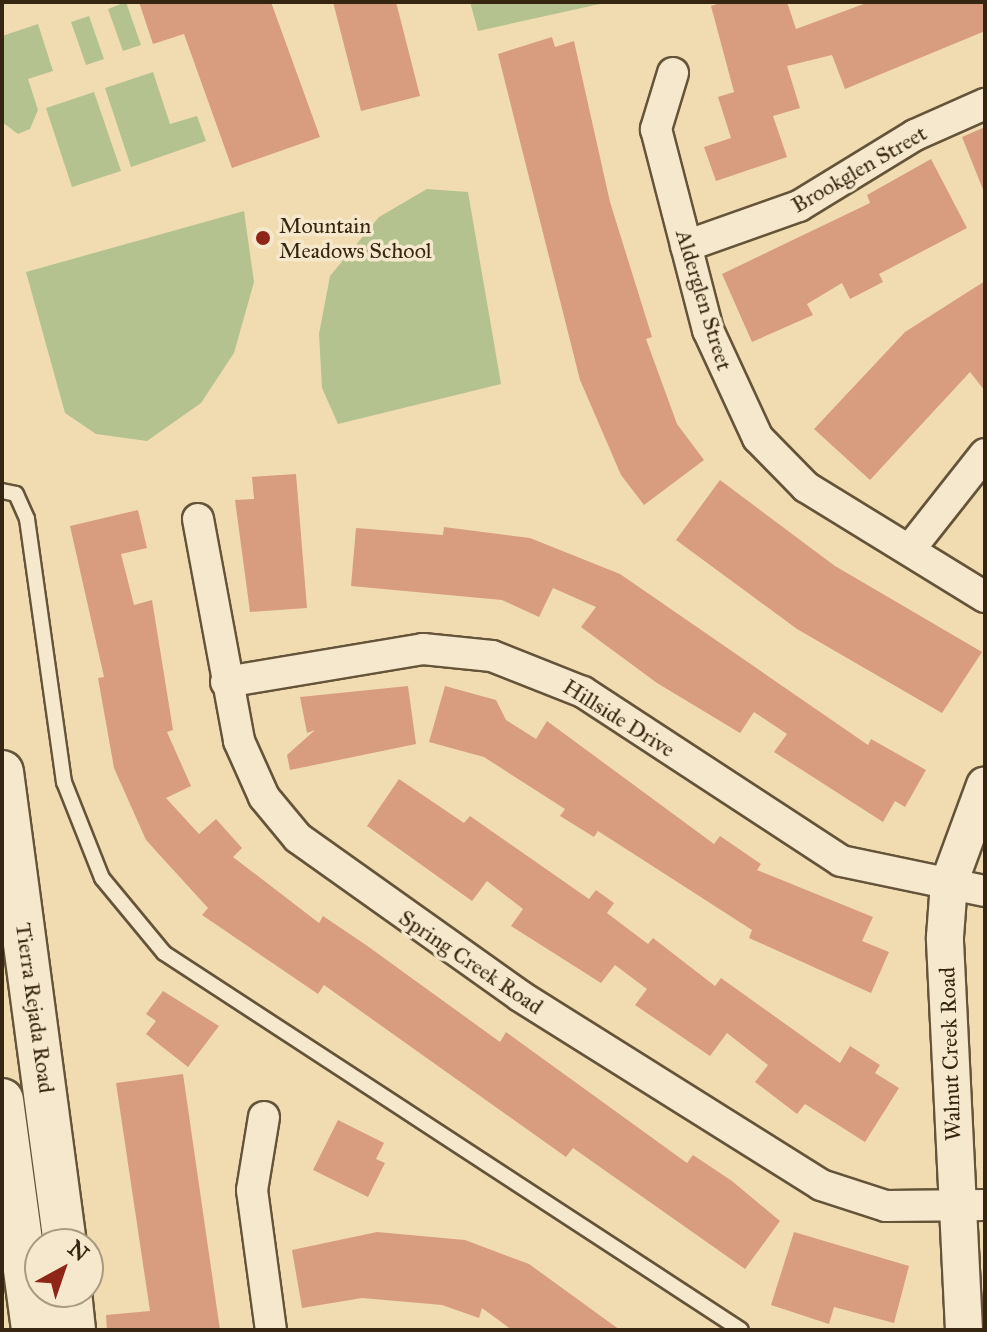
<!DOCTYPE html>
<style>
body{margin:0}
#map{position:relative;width:987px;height:1332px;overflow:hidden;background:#f1dcb1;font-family:"IM FELL Great Primer",serif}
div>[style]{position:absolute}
.green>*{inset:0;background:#b4c290}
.building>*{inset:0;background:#d89d7e}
.roads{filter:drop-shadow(2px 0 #655439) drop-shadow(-2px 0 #655439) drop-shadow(0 2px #655439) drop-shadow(0 -2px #655439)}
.service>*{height:14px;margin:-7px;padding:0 7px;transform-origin:7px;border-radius:7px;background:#f6e8cc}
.minor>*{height:30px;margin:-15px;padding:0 15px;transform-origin:15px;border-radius:15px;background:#f6e8cc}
.tertiary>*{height:36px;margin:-18px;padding:0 18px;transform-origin:18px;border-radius:18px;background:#f6e8cc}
.secondary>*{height:42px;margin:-21px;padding:0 21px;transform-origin:21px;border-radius:21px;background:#f6e8cc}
.dots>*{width:22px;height:22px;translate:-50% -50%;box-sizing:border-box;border:4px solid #f6e8cc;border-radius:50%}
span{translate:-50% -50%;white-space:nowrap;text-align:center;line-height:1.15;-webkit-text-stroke:7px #f6e8cc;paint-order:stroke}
.street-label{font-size:22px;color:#362611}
.poi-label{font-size:22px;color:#362611}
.left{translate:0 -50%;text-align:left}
.frame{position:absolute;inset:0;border:4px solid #362611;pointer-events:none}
.north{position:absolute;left:24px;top:1228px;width:80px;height:80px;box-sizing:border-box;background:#f6e8cc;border:2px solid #a99a81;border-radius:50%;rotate:40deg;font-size:22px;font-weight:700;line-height:32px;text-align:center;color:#362611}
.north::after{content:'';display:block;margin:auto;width:28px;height:36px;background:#8f2418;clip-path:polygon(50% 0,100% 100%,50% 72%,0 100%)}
</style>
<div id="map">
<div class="green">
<i style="clip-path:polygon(126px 2px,141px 45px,123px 51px,108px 9px)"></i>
<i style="clip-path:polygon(470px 2px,609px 2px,478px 31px)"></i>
<i style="clip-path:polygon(89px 16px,104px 59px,86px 65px,71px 22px)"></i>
<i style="clip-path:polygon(38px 24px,53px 71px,28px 79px,38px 110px,30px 129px,18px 134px,2px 122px,2px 36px)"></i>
<i style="clip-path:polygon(153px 72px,170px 124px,197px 116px,206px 141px,131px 167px,105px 88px)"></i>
<i style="clip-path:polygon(94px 92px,121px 171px,72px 187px,46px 108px)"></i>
<i style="clip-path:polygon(427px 189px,468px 192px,501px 384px,338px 424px,322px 388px,319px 334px,330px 276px,379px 217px)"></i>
<i style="clip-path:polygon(244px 211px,254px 282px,234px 353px,201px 403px,147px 441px,96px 434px,65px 413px,26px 272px)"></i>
</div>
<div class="building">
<i style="clip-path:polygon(139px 2px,271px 2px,320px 137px,232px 168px,184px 34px,153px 44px)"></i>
<i style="clip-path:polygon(333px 2px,396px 2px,420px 96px,361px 111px)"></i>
<i style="clip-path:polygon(722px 2px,787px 2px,796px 29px,869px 2px,985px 2px,985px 31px,845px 89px,832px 55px,787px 66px,800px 108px,773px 116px,787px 157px,716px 181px,704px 147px,731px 138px,718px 97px,734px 92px,711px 6px)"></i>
<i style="clip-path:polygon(552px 37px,555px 47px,574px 41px,610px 202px,652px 337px,646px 339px,677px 424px,704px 460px,644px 505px,621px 475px,580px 380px,498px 54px)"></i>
<i style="clip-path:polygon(985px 127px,985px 192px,984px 192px,962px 137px)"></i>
<i style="clip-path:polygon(931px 159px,967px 228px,879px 274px,883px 282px,850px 299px,842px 283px,807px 304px,813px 315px,752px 342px,722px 274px,870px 203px,867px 195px)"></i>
<i style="clip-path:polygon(985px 281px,985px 391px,970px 372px,870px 480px,814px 429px,905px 332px)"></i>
<i style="clip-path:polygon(296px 474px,307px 608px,250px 612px,235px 500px,254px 499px,252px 477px)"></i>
<i style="clip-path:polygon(720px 480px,835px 566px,982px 652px,942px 713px,797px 629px,676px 540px)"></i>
<i style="clip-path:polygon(138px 510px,147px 548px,121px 554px,134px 605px,152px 600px,173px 730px,167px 732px,191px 786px,166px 798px,199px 834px,216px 819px,242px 848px,233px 857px,319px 923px,323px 916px,366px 945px,500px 1042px,506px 1032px,687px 1163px,693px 1155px,732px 1181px,780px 1221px,745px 1269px,573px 1148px,566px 1157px,324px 985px,318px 994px,202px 915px,208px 908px,146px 840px,114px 768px,98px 678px,104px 677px,70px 526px)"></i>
<i style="clip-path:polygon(444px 527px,530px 538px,620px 574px,868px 745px,871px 739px,926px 770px,905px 807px,895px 801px,883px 822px,774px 752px,787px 734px,754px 712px,740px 733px,657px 683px,581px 627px,596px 607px,553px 588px,539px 617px,502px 600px,351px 586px,356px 528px,443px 535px)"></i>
<i style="clip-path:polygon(408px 686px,416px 744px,290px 770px,287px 755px,315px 730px,307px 733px,300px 697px)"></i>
<i style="clip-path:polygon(445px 686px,496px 700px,506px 720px,536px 739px,547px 721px,714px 844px,720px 836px,761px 864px,757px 870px,873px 917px,862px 941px,889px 952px,871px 993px,749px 938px,752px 930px,598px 831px,594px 837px,560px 816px,565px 809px,484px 757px,429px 742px)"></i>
<i style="clip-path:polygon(399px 779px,464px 823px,470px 816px,589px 899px,596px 890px,614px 903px,607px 913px,648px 944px,653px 938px,715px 986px,721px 978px,840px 1063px,850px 1046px,880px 1065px,875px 1073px,899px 1088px,865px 1142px,805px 1104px,797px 1114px,755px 1082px,768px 1065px,727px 1033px,710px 1056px,635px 1005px,647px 989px,615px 965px,601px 983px,511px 926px,523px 909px,487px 881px,472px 901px,367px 826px)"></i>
<i style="clip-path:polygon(163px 991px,219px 1026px,188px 1067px,146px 1034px,156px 1021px,146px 1014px)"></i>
<i style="clip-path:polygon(183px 1074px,220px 1330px,107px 1330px,106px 1315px,150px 1311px,116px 1083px)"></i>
<i style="clip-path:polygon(338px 1120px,384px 1143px,376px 1159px,385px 1163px,368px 1197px,313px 1170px)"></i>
<i style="clip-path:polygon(377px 1232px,465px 1240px,529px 1264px,620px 1330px,512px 1330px,482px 1308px,479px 1318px,442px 1305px,362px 1298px,302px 1308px,292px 1250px)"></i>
<i style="clip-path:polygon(794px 1232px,909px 1266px,894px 1323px,834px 1307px,829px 1324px,771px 1305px)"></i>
</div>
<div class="roads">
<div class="service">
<i style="left:2px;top:491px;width:14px;rotate:12deg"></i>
<i style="left:16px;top:494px;width:27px;rotate:66deg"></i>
<i style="left:27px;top:519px;width:266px;rotate:82deg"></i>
<i style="left:64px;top:782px;width:103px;rotate:68.4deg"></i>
<i style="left:102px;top:878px;width:97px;rotate:50.4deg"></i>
<i style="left:164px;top:953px;width:689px;rotate:33.16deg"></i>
</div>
<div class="minor">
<i style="left:673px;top:73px;width:59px;rotate:106.9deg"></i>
<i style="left:656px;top:129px;width:208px;rotate:75.5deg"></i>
<i style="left:708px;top:330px;width:119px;rotate:65.2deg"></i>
<i style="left:758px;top:438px;width:69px;rotate:45.6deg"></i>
<i style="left:806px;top:487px;width:210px;rotate:31.6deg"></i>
<i style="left:686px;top:246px;width:120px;rotate:-19.5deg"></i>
<i style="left:799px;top:206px;width:136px;rotate:-31.5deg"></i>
<i style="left:915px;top:135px;width:77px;rotate:-23.9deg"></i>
<i style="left:198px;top:519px;width:226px;rotate:79.5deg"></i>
<i style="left:239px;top:741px;width:61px;rotate:65.9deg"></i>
<i style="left:264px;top:797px;width:53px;rotate:50.3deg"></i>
<i style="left:298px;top:838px;width:272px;rotate:35.4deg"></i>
<i style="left:520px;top:996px;width:355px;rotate:32.1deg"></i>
<i style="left:821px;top:1185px;width:68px;rotate:17.9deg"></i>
<i style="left:886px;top:1206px;width:99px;rotate:-0.6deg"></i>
<i style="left:910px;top:549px;width:121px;rotate:-51.7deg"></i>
<i style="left:226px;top:682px;width:200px;rotate:-9.5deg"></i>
<i style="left:423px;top:649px;width:69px;rotate:5.8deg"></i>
<i style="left:492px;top:656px;width:98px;rotate:21.6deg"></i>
<i style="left:583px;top:692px;width:308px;rotate:33.2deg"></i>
<i style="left:841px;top:861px;width:147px;rotate:11.8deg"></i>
<i style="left:264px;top:1117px;width:74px;rotate:99.3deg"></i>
<i style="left:252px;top:1190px;width:141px;rotate:82.3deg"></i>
</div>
<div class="tertiary">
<i style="left:964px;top:1330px;width:393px;rotate:-92.8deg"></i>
<i style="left:945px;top:937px;width:54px;rotate:-85.8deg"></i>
<i style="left:949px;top:883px;width:104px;rotate:-69.8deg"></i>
</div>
<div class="secondary">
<i style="left:2px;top:772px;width:476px;rotate:82.4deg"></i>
<i style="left:2px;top:1100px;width:232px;rotate:82.3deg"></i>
<i style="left:70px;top:1292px;width:38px;rotate:84deg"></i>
</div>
</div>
<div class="dots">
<i style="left:263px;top:238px;background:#8f2418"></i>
</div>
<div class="street-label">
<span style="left:859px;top:169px;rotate:-30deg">Brookglen Street</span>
<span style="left:704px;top:300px;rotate:73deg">Alderglen Street</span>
<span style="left:619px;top:718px;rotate:32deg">Hillside Drive</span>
<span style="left:471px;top:962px;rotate:34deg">Spring Creek Road</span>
<span style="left:35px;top:1008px;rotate:82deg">Tierra Rejada Road</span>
<span style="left:950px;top:1054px;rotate:-92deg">Walnut Creek Road</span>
</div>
<div class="poi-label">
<span class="left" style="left:279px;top:238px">Mountain<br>Meadows School</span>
</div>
<div class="frame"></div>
<div class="north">N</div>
</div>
